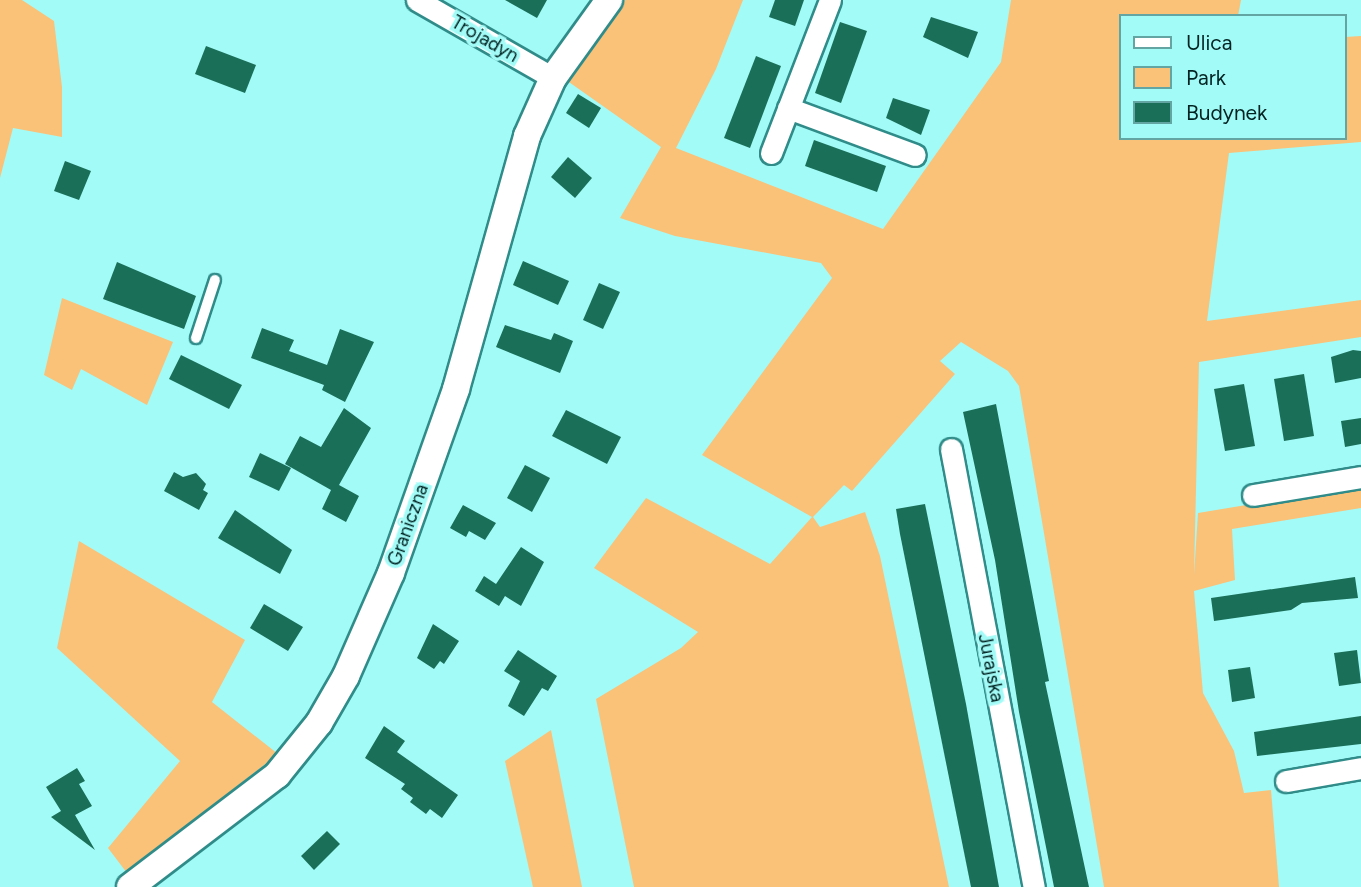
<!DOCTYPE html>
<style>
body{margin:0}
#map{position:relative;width:1361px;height:887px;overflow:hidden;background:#a3fbf7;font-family:Figtree,sans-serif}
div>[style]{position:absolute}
.green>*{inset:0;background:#fac179}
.building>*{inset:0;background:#1a6f59}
.roads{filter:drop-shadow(2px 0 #308c89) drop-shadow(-2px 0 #308c89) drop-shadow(0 2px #308c89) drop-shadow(0 -2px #308c89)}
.service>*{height:10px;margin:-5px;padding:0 5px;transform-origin:5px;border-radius:5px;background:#fff}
.minor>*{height:21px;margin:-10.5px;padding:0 10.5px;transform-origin:10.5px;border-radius:10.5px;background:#fff}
.tertiary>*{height:26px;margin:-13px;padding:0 13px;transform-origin:13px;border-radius:13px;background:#fff}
span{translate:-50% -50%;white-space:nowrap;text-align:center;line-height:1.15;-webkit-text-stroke:7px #a3fbf7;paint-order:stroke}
.street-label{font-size:19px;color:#002322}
.legend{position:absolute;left:1119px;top:14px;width:228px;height:126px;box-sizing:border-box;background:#a3fbf7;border:2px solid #62a5a2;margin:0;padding:9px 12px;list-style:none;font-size:21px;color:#002322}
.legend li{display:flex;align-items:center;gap:14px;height:35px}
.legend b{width:35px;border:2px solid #62a5a2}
</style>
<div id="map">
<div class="green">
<i style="clip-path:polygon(0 0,22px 0,54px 21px,62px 87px,62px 137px,13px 128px,0 178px)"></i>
<i style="clip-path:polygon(625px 0,743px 0,716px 69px,676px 148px,883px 229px,1001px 62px,1011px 0,1241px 0,1238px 16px,1121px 16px,1121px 138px,1345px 138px,1345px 37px,1361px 36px,1361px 142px,1229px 153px,1207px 321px,1361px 300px,1361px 337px,1199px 362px,1194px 575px,1198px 513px,1361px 486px,1361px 508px,1232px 529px,1235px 580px,1194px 591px,1203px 693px,1234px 751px,1244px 793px,1271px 790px,1279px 887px,1104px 887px,1019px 386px,1008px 371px,961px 342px,940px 361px,955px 374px,852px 491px,844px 485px,813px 517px,820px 527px,865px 512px,880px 556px,949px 887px,634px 887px,596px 699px,681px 648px,698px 632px,594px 568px,646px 498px,770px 564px,812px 517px,702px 455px,832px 278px,821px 263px,675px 236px,620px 218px,661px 147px,566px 80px)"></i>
<i style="clip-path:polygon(62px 298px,173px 342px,147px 405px,81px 369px,72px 390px,44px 375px)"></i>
<i style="clip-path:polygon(79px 541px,245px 640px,212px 702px,278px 754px,127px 873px,108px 848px,180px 761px,57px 648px)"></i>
<i style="clip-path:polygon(551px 730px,582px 887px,533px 887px,505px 761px)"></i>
</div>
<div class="building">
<i style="clip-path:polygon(505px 0,547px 0,537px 18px)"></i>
<i style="clip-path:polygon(775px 0,804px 0,795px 26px,769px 17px)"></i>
<i style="clip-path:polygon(931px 17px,978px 32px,968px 58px,923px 37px)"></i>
<i style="clip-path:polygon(840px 22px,867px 31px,841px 103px,815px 93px)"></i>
<i style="clip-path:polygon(206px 46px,256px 65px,245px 93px,195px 74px)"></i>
<i style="clip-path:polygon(756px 56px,781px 66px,750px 148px,724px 138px)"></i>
<i style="clip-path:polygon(578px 94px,601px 108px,589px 128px,566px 113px)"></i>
<i style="clip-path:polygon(893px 98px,930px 110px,921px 135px,886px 118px)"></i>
<i style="clip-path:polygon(814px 140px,886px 166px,877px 192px,805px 166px)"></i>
<i style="clip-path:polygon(568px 157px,592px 178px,575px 198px,551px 177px)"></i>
<i style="clip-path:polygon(65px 161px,91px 171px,79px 200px,54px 191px)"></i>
<i style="clip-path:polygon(523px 261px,569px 281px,558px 305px,513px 285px)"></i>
<i style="clip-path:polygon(117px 262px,196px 296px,184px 329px,103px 299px)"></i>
<i style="clip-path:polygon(599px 283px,620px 292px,603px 329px,583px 320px)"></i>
<i style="clip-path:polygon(505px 325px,551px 340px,554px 333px,573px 341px,560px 373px,496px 347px)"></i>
<i style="clip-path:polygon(262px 328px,294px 340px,289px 351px,327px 365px,340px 329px,374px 342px,345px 402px,322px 390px,324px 385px,251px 358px)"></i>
<i style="clip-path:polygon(1353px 350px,1361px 351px,1361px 378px,1335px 383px,1331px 357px)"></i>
<i style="clip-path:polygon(181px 355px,242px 385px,229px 409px,169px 379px)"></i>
<i style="clip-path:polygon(1304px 374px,1314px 436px,1284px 441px,1274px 379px)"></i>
<i style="clip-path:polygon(1244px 384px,1255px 446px,1225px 451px,1214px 389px)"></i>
<i style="clip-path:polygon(996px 404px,1049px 681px,1045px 682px,1089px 887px,1054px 887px,1019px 712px,995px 560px,963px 412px)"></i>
<i style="clip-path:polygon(344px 408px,371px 428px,339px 485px,359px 496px,346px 522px,322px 509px,331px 490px,285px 464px,300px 436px,321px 447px)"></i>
<i style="clip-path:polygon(566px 410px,621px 437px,607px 464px,552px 436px)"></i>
<i style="clip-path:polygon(1361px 418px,1361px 444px,1345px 447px,1341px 421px)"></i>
<i style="clip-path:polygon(260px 453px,291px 468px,279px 491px,249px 477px)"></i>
<i style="clip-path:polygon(525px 465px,550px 478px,532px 512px,507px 498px)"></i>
<i style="clip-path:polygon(174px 472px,183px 477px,196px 473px,206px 484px,203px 490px,208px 493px,199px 510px,164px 491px)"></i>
<i style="clip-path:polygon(925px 504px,966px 704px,999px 887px,971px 887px,900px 534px,896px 509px)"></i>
<i style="clip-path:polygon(463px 505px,496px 523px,485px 540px,469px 531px,466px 537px,450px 528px)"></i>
<i style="clip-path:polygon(235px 510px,292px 550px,280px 574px,218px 538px)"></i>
<i style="clip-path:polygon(521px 547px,544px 562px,521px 606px,505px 596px,499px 606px,475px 591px,484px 576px,496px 584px)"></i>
<i style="clip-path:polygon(1355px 577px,1358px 598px,1302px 603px,1291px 610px,1214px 621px,1211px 598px)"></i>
<i style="clip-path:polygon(264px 604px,303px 627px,288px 651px,250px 628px)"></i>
<i style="clip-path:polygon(433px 624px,459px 641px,444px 664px,440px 661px,434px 669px,417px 658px)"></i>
<i style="clip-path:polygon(518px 650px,557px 676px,548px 691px,542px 688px,524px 716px,508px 706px,520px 681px,504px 671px)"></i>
<i style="clip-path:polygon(1357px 650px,1361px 683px,1339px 686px,1334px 653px)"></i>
<i style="clip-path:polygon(1250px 667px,1255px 698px,1232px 702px,1228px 670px)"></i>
<i style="clip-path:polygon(1361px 716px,1361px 744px,1257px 756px,1254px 732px)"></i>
<i style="clip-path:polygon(384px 726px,405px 741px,397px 752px,458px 795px,442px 818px,430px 809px,426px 814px,410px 802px,413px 798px,401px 789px,405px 784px,365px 758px)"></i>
<i style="clip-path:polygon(77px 768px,85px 781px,79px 784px,92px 806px,75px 815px,95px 850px,51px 817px,61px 811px,46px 787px)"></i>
<i style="clip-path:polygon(327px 831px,340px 844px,314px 870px,301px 856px)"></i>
</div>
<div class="roads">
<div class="service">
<i style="left:196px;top:338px;width:61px;rotate:-71.9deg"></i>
</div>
<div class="minor">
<i style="left:417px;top:0;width:157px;rotate:29.8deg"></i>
<i style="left:788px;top:108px;width:135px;rotate:20.3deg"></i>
<i style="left:771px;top:153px;width:164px;rotate:-68.9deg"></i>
<i style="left:951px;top:449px;width:446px;rotate:79.3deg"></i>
<i style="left:1253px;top:495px;width:109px;rotate:-9.5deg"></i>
<i style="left:1286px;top:781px;width:76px;rotate:-9.8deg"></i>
</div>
<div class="tertiary">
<i style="left:130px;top:887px;width:185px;rotate:-37.3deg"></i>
<i style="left:277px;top:775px;width:67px;rotate:-51.1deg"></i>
<i style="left:319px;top:723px;width:54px;rotate:-60.1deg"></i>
<i style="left:346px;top:676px;width:112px;rotate:-66.4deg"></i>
<i style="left:391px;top:573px;width:195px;rotate:-70.5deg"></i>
<i style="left:456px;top:389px;width:263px;rotate:-74.3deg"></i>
<i style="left:527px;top:136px;width:64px;rotate:-65.9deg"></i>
<i style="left:553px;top:78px;width:96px;rotate:-54.3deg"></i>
</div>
</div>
<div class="street-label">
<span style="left:485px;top:39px;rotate:30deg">Trojadyn</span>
<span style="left:408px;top:525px;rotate:-70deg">Graniczna</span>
<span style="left:991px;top:668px;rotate:79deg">Jurajska</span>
</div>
<ul class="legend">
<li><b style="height:9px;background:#fff"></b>Ulica</li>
<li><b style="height:19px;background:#fac179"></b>Park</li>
<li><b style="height:19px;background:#1a6f59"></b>Budynek</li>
</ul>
</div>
